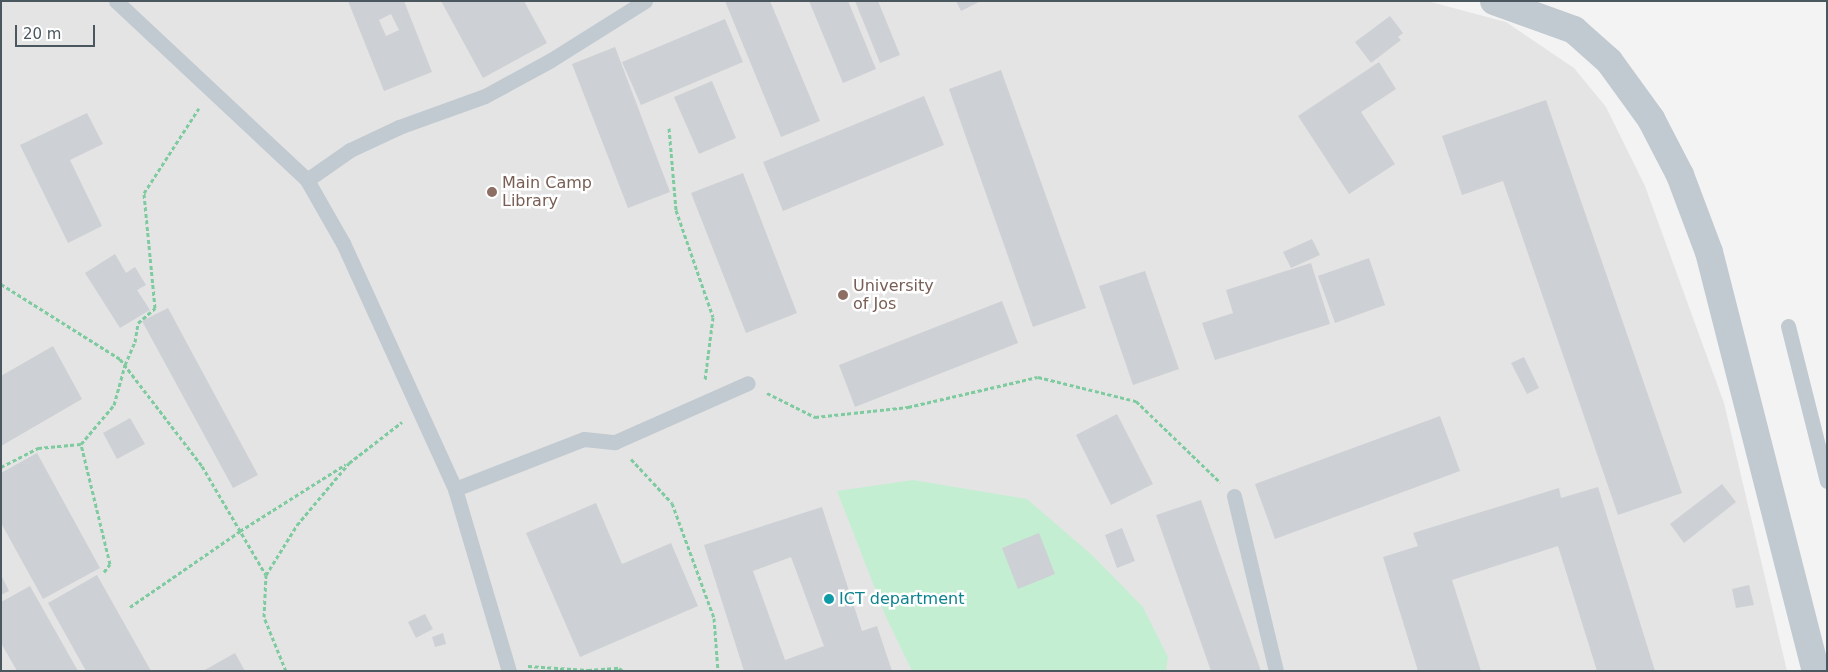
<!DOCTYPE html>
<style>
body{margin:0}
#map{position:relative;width:1828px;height:672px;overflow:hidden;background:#f4f3f3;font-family:"DejaVu Sans",sans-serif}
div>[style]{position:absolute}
.education>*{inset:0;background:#e5e4e4}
.green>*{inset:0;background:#c4eed2}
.building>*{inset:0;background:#cdd0d4}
.path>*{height:3px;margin-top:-1.5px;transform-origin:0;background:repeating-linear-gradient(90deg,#7ecba0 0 4px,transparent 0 6.5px)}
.service>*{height:15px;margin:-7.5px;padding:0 7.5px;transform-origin:7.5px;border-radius:7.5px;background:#c1cad0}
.minor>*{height:28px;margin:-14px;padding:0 14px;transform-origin:14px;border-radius:14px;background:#c1cad0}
.dots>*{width:14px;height:14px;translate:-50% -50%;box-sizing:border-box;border:2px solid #fff;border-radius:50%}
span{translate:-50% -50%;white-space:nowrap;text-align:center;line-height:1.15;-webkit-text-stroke:5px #fff;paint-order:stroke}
.education-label{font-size:16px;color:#785e54}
.left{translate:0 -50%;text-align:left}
.culture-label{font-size:16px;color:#0d838f}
.frame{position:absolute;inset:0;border:2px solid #4b575f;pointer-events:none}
.scale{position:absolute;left:15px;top:25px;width:80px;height:22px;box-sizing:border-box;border:2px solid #4b575f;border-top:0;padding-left:6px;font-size:15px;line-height:18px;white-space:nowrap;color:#4b575f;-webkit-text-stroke:4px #fff;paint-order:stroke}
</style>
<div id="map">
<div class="education">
<i style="clip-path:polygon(1px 1px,1427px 1px,1506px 22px,1574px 68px,1606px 107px,1645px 186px,1724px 403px,1787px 671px,1px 671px)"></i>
</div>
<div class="green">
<i style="clip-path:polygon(913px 480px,1027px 499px,1092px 555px,1143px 607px,1168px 657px,1166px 671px,912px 671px,886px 617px,837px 491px)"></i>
</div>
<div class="building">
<i style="clip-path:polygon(evenodd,348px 1px,404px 1px,432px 72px,384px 91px,348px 1px,391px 14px,399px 30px,386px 36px,379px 20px,391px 14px)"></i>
<i style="clip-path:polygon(441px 1px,524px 1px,547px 43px,483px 78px)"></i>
<i style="clip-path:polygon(725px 1px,770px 1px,820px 121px,781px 137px)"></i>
<i style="clip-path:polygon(809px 1px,848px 1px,876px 69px,843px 83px)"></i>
<i style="clip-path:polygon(855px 1px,878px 1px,900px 55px,880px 63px)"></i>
<i style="clip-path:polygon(956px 1px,981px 1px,961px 11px)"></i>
<i style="clip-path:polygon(1390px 16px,1403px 33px,1398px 37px,1401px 40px,1371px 63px,1355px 42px)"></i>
<i style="clip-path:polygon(725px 19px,743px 62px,641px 105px,622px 62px)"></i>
<i style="clip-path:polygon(615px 47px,670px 192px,628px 208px,572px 64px)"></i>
<i style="clip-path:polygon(1379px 62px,1396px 89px,1361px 112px,1395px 164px,1349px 194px,1298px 116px)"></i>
<i style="clip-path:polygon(1001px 70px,1086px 308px,1033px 327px,949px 89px)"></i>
<i style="clip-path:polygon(712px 81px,736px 138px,699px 154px,674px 97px)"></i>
<i style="clip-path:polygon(924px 96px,944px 145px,783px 211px,763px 162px)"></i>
<i style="clip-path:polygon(1546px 100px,1682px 493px,1618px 515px,1503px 181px,1462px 195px,1442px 136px)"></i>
<i style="clip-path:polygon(87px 113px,103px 144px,70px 160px,102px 226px,68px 243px,20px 145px)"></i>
<i style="clip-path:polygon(743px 173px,797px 313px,746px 333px,691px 193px)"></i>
<i style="clip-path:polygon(1312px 239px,1320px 255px,1291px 268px,1283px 252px)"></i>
<i style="clip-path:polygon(115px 254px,126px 273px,135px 267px,146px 285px,137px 290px,150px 310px,120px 328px,85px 273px)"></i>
<i style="clip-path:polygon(1369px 258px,1385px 305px,1335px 323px,1318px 276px)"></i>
<i style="clip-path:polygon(1311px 263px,1330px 324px,1215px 360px,1202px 323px,1233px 313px,1226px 290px)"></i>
<i style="clip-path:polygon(1145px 271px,1179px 369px,1133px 385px,1099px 286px)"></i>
<i style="clip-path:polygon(1002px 301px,1018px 343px,855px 407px,839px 365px)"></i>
<i style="clip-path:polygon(168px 308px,258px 475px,233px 488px,142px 321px)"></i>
<i style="clip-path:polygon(53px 346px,82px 399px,1px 446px,1px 376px)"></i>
<i style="clip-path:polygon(1524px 357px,1539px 388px,1527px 394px,1511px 363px)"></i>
<i style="clip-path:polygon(1117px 414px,1153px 484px,1111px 505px,1076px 435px)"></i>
<i style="clip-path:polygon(1440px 416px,1460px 471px,1275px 539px,1255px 484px)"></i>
<i style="clip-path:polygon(130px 418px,145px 444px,117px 459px,103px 433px)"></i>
<i style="clip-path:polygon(37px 453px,100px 568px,43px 599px,1px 523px,1px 473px)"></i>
<i style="clip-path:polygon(1722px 484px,1736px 502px,1684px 543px,1670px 524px)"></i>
<i style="clip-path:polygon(1598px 487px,1655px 671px,1597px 671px,1558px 546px,1452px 580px,1481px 671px,1418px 671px,1383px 557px,1418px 546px,1413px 533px,1559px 488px,1561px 498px)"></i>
<i style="clip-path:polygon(1201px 500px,1261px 671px,1211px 671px,1156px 515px)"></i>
<i style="clip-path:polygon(596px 503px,622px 564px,671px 543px,698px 606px,580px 657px,526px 533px)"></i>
<i style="clip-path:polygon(evenodd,822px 507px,862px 631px,877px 626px,892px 671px,744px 671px,704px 545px,822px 507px,791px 557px,824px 646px,785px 660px,753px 571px,791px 557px)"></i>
<i style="clip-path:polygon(1122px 528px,1135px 561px,1117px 568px,1105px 535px)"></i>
<i style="clip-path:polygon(1039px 533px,1055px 574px,1018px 589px,1002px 548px)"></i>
<i style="clip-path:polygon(1px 575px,9px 591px,1px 595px)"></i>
<i style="clip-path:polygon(97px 575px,151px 671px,86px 671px,48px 603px)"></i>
<i style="clip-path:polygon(1749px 585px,1754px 605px,1736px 608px,1732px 589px)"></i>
<i style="clip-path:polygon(30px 586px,78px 671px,17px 671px,1px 643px,1px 602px)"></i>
<i style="clip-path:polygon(425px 614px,433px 629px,416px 638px,408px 622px)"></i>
<i style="clip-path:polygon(443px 633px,446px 644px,435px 647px,432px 637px)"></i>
<i style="clip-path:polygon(235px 653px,245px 671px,203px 671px)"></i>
</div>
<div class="path">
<i style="left:669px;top:128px;width:82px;rotate:85.1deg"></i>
<i style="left:676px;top:210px;width:113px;rotate:70.9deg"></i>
<i style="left:713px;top:317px;width:64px;rotate:97.2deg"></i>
<i style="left:1px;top:284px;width:141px;rotate:32.2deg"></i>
<i style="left:120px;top:359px;width:135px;rotate:52.5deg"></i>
<i style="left:202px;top:466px;width:126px;rotate:59.6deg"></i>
<i style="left:767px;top:393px;width:54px;rotate:26.6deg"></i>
<i style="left:815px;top:417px;width:94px;rotate:-6.1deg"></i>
<i style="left:908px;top:407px;width:133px;rotate:-13deg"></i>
<i style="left:1038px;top:377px;width:101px;rotate:13.8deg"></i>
<i style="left:1136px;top:401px;width:117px;rotate:44deg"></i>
<i style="left:631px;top:459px;width:60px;rotate:47deg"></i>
<i style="left:672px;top:503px;width:122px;rotate:69.9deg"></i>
<i style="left:714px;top:618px;width:53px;rotate:85.7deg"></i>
<i style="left:1px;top:467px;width:42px;rotate:-27.2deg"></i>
<i style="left:38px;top:448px;width:43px;rotate:-5.3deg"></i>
<i style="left:104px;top:572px;width:10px;rotate:-53deg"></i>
<i style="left:110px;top:564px;width:123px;rotate:-103.6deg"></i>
<i style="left:81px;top:444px;width:51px;rotate:-49.8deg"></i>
<i style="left:114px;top:405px;width:41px;rotate:-74.6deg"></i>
<i style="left:125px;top:365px;width:25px;rotate:-67deg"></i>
<i style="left:135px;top:342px;width:19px;rotate:-81deg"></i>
<i style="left:138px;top:323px;width:23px;rotate:-41deg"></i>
<i style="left:155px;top:308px;width:116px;rotate:-95.5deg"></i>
<i style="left:144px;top:193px;width:101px;rotate:-57.1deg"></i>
<i style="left:130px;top:607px;width:134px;rotate:-34.6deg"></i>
<i style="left:240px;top:531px;width:125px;rotate:-32.3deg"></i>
<i style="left:528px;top:666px;width:60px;rotate:3.8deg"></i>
<i style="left:588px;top:670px;width:31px;rotate:-4deg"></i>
<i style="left:619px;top:668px;width:5px;rotate:37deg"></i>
<i style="left:286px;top:671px;width:58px;rotate:-112.2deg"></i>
<i style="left:264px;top:617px;width:42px;rotate:-87.3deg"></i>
<i style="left:266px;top:575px;width:59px;rotate:-58.2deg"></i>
<i style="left:297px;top:525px;width:81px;rotate:-50deg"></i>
<i style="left:349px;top:463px;width:67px;rotate:-37.7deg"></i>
</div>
<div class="service">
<i style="left:116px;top:1px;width:262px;rotate:43.1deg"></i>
<i style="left:307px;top:180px;width:73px;rotate:60.3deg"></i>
<i style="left:343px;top:243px;width:270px;rotate:65.5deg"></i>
<i style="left:455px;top:489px;width:190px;rotate:73.5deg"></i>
<i style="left:307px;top:180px;width:52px;rotate:-34.9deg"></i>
<i style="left:350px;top:150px;width:54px;rotate:-25.1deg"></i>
<i style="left:399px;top:127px;width:91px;rotate:-19.8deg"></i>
<i style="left:485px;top:96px;width:75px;rotate:-28.6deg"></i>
<i style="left:551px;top:60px;width:111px;rotate:-32.1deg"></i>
<i style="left:1788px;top:326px;width:160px;rotate:75.9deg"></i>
<i style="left:455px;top:489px;width:138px;rotate:-21.2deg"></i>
<i style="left:584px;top:439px;width:31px;rotate:6deg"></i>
<i style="left:615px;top:442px;width:145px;rotate:-23.9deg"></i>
<i style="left:1234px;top:496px;width:180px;rotate:76.5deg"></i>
</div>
<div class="minor">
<i style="left:1494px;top:1px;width:85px;rotate:19.9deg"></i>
<i style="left:1574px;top:30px;width:47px;rotate:41.5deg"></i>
<i style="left:1609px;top:61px;width:72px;rotate:54.1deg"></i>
<i style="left:1651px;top:119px;width:63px;rotate:62.6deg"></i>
<i style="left:1680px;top:175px;width:82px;rotate:69.4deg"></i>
<i style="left:1709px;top:252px;width:432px;rotate:75.7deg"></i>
</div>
<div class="dots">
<i style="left:492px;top:192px;background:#8d6e63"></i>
<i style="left:843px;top:295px;background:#8d6e63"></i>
<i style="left:829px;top:599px;background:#0f9aa8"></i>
</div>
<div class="education-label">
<span class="left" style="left:502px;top:192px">Main Camp<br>Library</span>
<span class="left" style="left:853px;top:295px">University<br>of Jos</span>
</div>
<div class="culture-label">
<span class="left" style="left:839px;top:599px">ICT department</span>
</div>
<div class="frame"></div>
<div class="scale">20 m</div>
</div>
